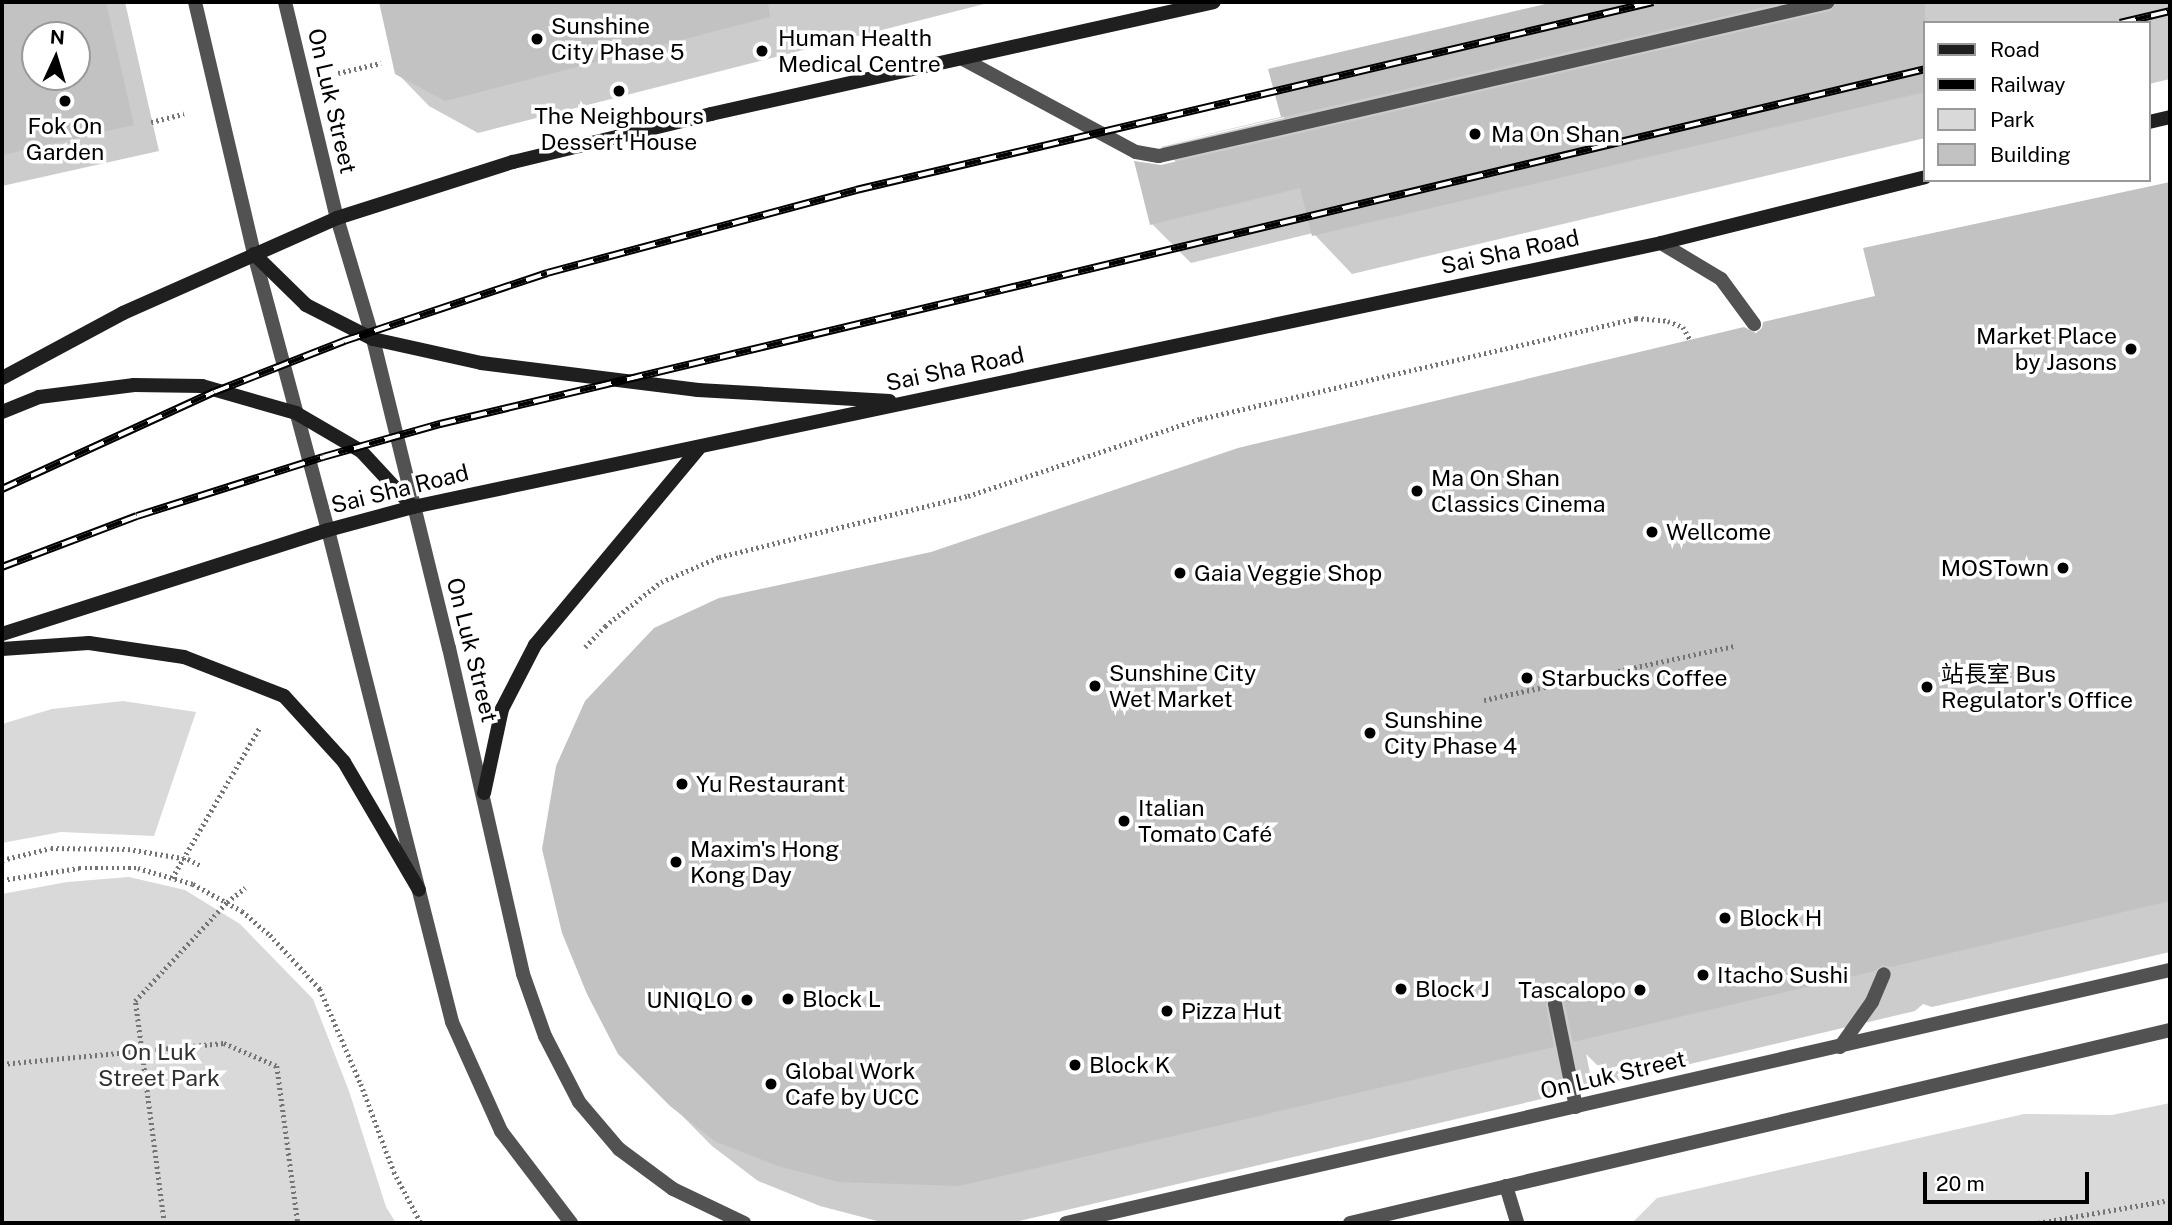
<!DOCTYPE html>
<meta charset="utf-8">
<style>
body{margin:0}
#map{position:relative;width:2172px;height:1225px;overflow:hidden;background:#fff;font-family:"Public Sans","Noto Sans TC",sans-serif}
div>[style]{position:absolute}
.green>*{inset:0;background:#d9d9d9}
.shadow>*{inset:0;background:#0003}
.building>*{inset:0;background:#c2c2c2}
.path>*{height:4.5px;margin-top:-2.25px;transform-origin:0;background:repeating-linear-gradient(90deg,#747474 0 2px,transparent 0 5.5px)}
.lane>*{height:14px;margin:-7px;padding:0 7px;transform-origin:7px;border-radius:7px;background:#525252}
.street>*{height:14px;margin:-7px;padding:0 7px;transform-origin:7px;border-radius:7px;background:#525252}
.secondary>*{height:14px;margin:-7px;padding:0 7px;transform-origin:7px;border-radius:7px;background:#1f1f1f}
.rail>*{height:8px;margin-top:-4px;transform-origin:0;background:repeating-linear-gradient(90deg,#fff 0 16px,#000 0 32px);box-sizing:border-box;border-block:2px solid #000}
.dots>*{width:19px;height:19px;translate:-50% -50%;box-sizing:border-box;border:4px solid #fff;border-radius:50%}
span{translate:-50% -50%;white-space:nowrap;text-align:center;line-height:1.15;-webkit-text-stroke:7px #fff;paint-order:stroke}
.poi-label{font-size:23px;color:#000}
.left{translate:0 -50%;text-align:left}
.right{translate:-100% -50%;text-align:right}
.street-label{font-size:23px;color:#000}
.park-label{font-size:23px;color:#303030}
.frame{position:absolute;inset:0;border:4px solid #000;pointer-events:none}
.legend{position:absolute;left:1923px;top:21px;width:228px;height:161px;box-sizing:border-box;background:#fff;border:2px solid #999;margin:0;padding:9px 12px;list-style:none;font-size:21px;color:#000}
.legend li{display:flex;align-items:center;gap:14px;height:35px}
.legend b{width:35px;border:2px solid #999}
.north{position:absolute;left:21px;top:21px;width:70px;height:70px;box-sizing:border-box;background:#fff;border:2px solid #999;border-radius:50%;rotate:4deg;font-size:19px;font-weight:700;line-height:28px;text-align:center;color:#000}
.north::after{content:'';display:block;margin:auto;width:24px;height:32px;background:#000;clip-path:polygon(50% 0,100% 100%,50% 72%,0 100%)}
.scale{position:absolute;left:1923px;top:1172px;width:166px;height:32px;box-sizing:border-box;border:4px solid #000;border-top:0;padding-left:9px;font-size:21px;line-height:24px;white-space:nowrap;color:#000;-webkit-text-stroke:5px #fff;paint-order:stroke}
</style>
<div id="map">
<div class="green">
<i style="clip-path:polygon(123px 701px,196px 712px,154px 836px,61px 832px,2px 843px,2px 724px,52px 709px)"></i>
<i style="clip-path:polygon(129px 877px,185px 890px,240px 924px,313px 999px,349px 1091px,386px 1207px,396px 1223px,2px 1223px,2px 894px,67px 882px)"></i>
<i style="clip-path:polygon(2170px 1103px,2170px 1223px,1632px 1223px,1657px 1198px,2024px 1114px,2112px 1115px)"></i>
</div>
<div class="shadow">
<i style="clip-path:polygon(evenodd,2px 2px,125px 2px,159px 151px,2px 186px,2px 2px,35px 35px,77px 35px,77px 77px,35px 77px,35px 35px)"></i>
<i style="clip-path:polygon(381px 2px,992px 2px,478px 133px,429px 106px,397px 73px)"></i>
<i style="clip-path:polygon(1560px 2px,2170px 2px,2170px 79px,2149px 84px,2149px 23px,1925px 23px,1925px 138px,1352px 274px,1313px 233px,1191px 263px,1152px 224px,1161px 167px,1177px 163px,1161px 147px,1284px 118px,1271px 70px)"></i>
<i style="clip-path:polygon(2170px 184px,2170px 952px,1932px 1007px,1923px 1004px,1915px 1011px,1614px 1082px,1586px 1054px,1593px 1087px,1011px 1223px,881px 1222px,820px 1206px,758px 1181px,712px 1146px,620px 1053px,931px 554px,1756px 335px,1877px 298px,1865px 249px)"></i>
</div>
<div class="building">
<i style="clip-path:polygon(evenodd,2px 2px,106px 2px,134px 125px,2px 155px,2px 2px,35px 35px,77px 35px,77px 77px,35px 77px,35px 35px)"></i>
<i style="clip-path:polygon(379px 2px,768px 2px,770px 17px,445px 101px,395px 74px)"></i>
<i style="clip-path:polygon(1554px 2px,1786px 2px,1158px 146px,1281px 117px,1268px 69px)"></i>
<i style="clip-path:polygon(1837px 2px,1925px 2px,1925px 92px,1312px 236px,1300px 188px,1150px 225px,1134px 161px,1161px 165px,1830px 11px)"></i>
<i style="clip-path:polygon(2170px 182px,2170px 901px,1891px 967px,1882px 965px,1875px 971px,1573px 1042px,1564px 1001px,1559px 995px,1552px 995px,1546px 1005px,1554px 1047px,959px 1186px,839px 1182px,778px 1166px,716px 1142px,670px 1106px,618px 1054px,587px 994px,562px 933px,542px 849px,556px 766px,585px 701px,654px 628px,719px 598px,931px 552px,1238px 448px,1744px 327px,1756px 333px,1762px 328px,1763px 322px,1875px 296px,1863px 248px)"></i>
</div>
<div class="path">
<i style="left:338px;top:73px;width:44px;rotate:-13.1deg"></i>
<i style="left:151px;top:122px;width:34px;rotate:-14deg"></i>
<i style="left:585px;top:647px;width:29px;rotate:-46deg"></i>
<i style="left:605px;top:626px;width:71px;rotate:-38.2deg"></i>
<i style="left:661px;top:582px;width:63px;rotate:-23.3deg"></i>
<i style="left:719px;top:557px;width:256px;rotate:-13.8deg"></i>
<i style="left:968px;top:496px;width:244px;rotate:-18.4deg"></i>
<i style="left:1200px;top:419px;width:448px;rotate:-13deg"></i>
<i style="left:1636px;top:318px;width:32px;rotate:5deg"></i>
<i style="left:1668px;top:321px;width:16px;rotate:22deg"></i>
<i style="left:1683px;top:327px;width:14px;rotate:60deg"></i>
<i style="left:1484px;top:700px;width:255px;rotate:-12.2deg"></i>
<i style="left:2px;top:860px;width:50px;rotate:-13.8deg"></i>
<i style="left:51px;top:848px;width:77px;rotate:0.7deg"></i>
<i style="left:128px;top:849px;width:61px;rotate:9.5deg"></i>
<i style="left:188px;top:859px;width:13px;rotate:27deg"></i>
<i style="left:172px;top:878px;width:175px;rotate:-59.8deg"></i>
<i style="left:2px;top:880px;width:78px;rotate:-8.9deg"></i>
<i style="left:79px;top:868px;width:59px"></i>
<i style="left:138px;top:868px;width:57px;rotate:16.2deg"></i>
<i style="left:193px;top:884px;width:56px;rotate:28.9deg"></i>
<i style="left:242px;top:911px;width:37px;rotate:41deg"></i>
<i style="left:270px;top:935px;width:74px;rotate:47.2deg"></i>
<i style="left:320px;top:989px;width:103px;rotate:66.7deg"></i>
<i style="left:361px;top:1084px;width:94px;rotate:69.4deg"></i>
<i style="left:394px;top:1172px;width:58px;rotate:62.1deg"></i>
<i style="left:2px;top:1064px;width:223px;rotate:-5.4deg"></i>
<i style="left:224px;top:1043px;width:58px;rotate:23.5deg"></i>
<i style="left:277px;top:1066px;width:158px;rotate:82.4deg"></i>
<i style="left:164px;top:1223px;width:224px;rotate:-97.4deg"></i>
<i style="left:135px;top:1001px;width:135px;rotate:-47.1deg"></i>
<i style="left:227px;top:902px;width:23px;rotate:-38deg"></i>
<i style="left:2038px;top:1223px;width:134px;rotate:-9.9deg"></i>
</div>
<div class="lane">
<i style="left:963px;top:59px;width:196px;rotate:28.3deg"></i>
<i style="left:1136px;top:152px;width:23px;rotate:10deg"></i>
<i style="left:1159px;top:156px;width:686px;rotate:-12.96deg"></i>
<i style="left:1661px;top:243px;width:70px;rotate:31deg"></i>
<i style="left:1721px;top:279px;width:56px;rotate:53.7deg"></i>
<i style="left:1555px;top:1004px;width:105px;rotate:78.5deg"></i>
<i style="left:1840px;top:1047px;width:55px;rotate:-54.6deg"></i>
<i style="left:1872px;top:1002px;width:30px;rotate:-67deg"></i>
</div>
<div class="street">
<i style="left:195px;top:2px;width:259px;rotate:76.8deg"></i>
<i style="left:254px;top:254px;width:286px;rotate:75deg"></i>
<i style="left:328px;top:530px;width:507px;rotate:75.85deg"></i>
<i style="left:452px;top:1022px;width:120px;rotate:65.8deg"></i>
<i style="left:501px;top:1131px;width:116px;rotate:52.7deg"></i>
<i style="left:285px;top:2px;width:222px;rotate:76.5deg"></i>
<i style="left:337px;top:218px;width:126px;rotate:73.4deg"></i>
<i style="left:373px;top:339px;width:318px;rotate:76.2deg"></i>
<i style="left:449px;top:648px;width:334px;rotate:77.2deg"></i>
<i style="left:523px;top:974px;width:66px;rotate:70.5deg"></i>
<i style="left:545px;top:1036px;width:74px;rotate:62.7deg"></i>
<i style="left:579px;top:1102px;width:62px;rotate:49.6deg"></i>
<i style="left:619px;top:1149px;width:67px;rotate:36.5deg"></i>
<i style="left:673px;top:1189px;width:79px;rotate:25.6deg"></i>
<i style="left:1506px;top:1186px;width:39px;rotate:73deg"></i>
<i style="left:1066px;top:1223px;width:1133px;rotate:-12.91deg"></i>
<i style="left:1350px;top:1223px;width:842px;rotate:-13.24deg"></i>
</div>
<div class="secondary">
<i style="left:2149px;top:122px;width:22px;rotate:-13deg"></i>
<i style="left:254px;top:254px;width:73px;rotate:44.4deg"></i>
<i style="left:306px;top:305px;width:75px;rotate:26.9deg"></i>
<i style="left:373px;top:339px;width:111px;rotate:12.5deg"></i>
<i style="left:481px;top:363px;width:219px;rotate:7.1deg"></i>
<i style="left:698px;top:390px;width:192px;rotate:3.3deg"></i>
<i style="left:2px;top:378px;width:137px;rotate:-28.2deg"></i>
<i style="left:123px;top:313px;width:234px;rotate:-23.9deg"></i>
<i style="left:337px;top:218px;width:185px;rotate:-17.7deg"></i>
<i style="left:513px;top:162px;width:204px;rotate:-13.6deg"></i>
<i style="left:711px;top:114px;width:515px;rotate:-12.55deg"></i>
<i style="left:2px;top:412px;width:40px;rotate:-22deg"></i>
<i style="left:39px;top:397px;width:96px;rotate:-7.2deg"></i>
<i style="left:134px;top:385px;width:68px;rotate:0.8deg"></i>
<i style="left:202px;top:386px;width:98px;rotate:16deg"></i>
<i style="left:296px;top:413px;width:75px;rotate:30.3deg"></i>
<i style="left:361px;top:451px;width:76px;rotate:47.1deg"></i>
<i style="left:2px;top:634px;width:342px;rotate:-17.7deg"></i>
<i style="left:328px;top:530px;width:88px;rotate:-15.1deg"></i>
<i style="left:413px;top:507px;width:1276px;rotate:-11.94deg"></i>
<i style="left:1661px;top:243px;width:272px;rotate:-14deg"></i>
<i style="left:2px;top:649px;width:87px;rotate:-3.9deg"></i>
<i style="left:89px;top:643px;width:96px;rotate:8.4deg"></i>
<i style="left:184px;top:657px;width:107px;rotate:21.3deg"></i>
<i style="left:284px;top:696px;width:89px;rotate:47.7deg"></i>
<i style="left:344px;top:762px;width:148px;rotate:59.6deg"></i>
<i style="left:484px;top:793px;width:86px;rotate:-77.9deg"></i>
<i style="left:502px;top:709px;width:72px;rotate:-62.7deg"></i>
<i style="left:535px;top:645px;width:258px;rotate:-50.2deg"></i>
</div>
<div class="rail">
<i style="left:2120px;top:23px;width:51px;rotate:-13.5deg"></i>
<i style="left:2px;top:489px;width:233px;rotate:-24.6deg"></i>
<i style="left:214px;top:392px;width:140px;rotate:-21.4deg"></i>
<i style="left:344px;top:341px;width:214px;rotate:-18.5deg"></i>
<i style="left:547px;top:273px;width:320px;rotate:-15deg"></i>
<i style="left:856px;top:190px;width:819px;rotate:-13.27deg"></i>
<i style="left:2px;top:567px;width:144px;rotate:-20.7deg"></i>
<i style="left:137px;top:516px;width:195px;rotate:-17.6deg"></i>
<i style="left:323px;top:457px;width:122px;rotate:-15.8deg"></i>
<i style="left:440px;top:424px;width:1527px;rotate:-13.44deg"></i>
</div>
<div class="dots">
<i style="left:537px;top:39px;background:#000"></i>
<i style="left:762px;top:51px;background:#000"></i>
<i style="left:619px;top:91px;background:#000"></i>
<i style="left:65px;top:101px;background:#000"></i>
<i style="left:1475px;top:134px;background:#000"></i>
<i style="left:2131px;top:349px;background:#000"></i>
<i style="left:1417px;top:491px;background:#000"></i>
<i style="left:1652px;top:532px;background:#000"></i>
<i style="left:2063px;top:568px;background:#000"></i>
<i style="left:1180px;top:573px;background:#000"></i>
<i style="left:1527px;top:678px;background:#000"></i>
<i style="left:1095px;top:686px;background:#000"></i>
<i style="left:1927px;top:687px;background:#000"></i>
<i style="left:1370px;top:733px;background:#000"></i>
<i style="left:682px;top:784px;background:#000"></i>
<i style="left:1124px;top:821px;background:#000"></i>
<i style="left:676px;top:862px;background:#000"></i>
<i style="left:1725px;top:918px;background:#000"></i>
<i style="left:1703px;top:975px;background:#000"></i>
<i style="left:1401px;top:989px;background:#000"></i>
<i style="left:1640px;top:990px;background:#000"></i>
<i style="left:788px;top:999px;background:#000"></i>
<i style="left:747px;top:1000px;background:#000"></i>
<i style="left:1167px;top:1011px;background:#000"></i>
<i style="left:1075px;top:1065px;background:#000"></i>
<i style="left:771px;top:1084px;background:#000"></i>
</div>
<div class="poi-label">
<span class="left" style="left:551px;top:39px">Sunshine<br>City Phase 5</span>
<span class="left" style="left:778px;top:51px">Human Health<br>Medical Centre</span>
<span style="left:619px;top:129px">The Neighbours<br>Dessert House</span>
<span style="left:65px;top:139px">Fok On<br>Garden</span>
<span class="left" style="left:1491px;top:134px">Ma On Shan</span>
<span class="right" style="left:2117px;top:349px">Market Place<br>by Jasons</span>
<span class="left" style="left:1431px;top:491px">Ma On Shan<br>Classics Cinema</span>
<span class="left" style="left:1666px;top:532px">Wellcome</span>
<span class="right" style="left:2049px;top:568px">MOSTown</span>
<span class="left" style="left:1194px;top:573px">Gaia Veggie Shop</span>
<span class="left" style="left:1109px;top:686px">Sunshine City<br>Wet Market</span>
<span class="left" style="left:1941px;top:687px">站長室 Bus<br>Regulator's Office</span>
<span class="left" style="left:1541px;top:678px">Starbucks Coffee</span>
<span class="left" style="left:1384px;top:733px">Sunshine<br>City Phase 4</span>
<span class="left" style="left:696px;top:784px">Yu Restaurant</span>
<span class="left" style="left:1138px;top:821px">Italian<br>Tomato Café</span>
<span class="left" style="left:690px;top:862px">Maxim's Hong<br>Kong Day</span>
<span class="left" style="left:1739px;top:918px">Block H</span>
<span class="left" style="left:1717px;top:975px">Itacho Sushi</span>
<span class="left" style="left:1415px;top:989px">Block J</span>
<span class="right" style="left:1626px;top:990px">Tascalopo</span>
<span class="left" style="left:802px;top:999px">Block L</span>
<span class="right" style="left:733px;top:1000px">UNIQLO</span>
<span class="left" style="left:1181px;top:1011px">Pizza Hut</span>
<span class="left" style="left:1089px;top:1065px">Block K</span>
<span class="left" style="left:785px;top:1084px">Global Work<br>Cafe by UCC</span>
</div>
<div class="street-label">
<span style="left:332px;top:101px;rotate:77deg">On Luk Street</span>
<span style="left:1510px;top:252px;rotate:-12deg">Sai Sha Road</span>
<span style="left:955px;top:369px;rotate:-12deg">Sai Sha Road</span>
<span style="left:400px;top:489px;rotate:-14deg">Sai Sha Road</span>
<span style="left:472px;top:650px;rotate:76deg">On Luk Street</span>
<span style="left:1613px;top:1075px;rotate:-13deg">On Luk Street</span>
</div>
<div class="park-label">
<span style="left:159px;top:1065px">On Luk<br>Street Park</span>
</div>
<div class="frame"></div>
<ul class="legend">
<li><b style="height:9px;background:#1f1f1f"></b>Road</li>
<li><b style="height:9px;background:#000"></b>Railway</li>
<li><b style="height:19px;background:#d9d9d9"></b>Park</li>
<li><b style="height:19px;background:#c2c2c2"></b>Building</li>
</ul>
<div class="north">N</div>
<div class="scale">20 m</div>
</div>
